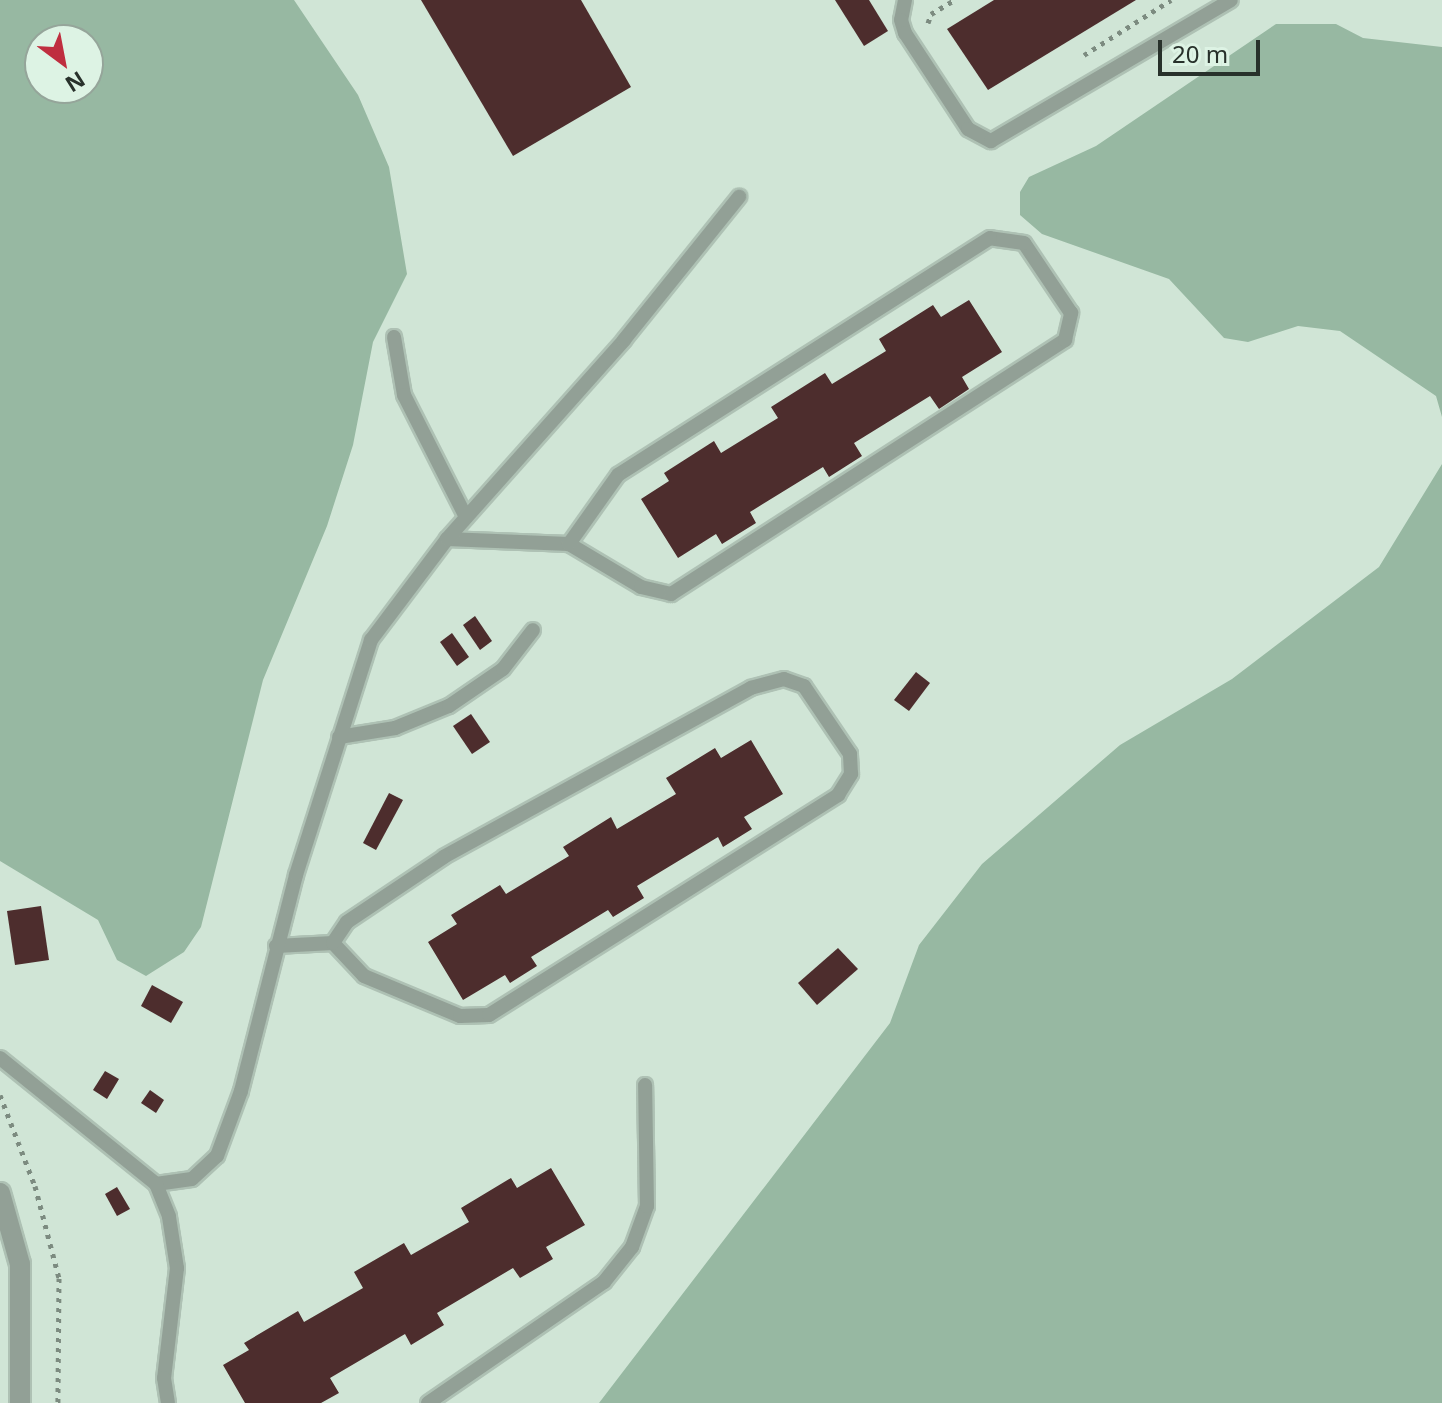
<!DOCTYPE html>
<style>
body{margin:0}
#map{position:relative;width:1442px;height:1403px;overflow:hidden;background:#d0e5d6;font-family:"Noto Sans",sans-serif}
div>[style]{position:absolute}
.forest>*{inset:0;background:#97b8a2}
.building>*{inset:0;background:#4d2d2d}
.path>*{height:5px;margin-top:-2.5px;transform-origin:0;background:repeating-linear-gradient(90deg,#7c8b80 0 4px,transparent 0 10px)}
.roads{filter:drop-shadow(2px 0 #aec1b4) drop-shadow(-2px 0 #aec1b4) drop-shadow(0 2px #aec1b4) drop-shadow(0 -2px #aec1b4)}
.service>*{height:14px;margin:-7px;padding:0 7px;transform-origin:7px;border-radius:7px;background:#92a096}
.minor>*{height:20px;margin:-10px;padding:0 10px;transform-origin:10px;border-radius:10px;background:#92a096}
span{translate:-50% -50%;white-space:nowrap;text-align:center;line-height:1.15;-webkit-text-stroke:8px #ddf3e4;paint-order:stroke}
.north{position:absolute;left:24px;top:24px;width:80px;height:80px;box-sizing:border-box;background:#ddf3e4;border:2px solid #95a59a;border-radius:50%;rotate:148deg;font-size:22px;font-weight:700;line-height:32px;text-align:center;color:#28312b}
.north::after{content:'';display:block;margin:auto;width:28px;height:36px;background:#bf2e3f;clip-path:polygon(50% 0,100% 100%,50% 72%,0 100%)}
.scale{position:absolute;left:1158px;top:40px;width:102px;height:36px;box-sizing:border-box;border:4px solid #28312b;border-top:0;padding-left:10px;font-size:24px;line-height:28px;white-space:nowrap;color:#28312b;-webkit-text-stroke:6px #ddf3e4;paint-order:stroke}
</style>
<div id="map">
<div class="forest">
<i style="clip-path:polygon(evenodd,0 0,294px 0,358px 95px,389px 167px,407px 274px,373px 342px,353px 445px,327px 526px,263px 680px,201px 927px,184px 952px,146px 976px,117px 960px,98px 920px,0 861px,0 0,40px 40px,88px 40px,88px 88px,40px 88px,40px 40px)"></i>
<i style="clip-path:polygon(1276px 24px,1336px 24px,1363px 38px,1442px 47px,1442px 417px,1436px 396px,1340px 331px,1298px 326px,1248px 342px,1224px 338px,1169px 279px,1042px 234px,1020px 215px,1020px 192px,1029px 177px,1096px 146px)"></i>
<i style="clip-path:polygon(1442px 464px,1442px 1403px,599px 1403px,890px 1023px,919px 945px,982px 864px,1120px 745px,1232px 679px,1379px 567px)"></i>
</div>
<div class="building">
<i style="clip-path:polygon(421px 0,581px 0,631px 87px,513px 156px)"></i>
<i style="clip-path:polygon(835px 0,869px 0,888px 31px,864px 46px)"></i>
<i style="clip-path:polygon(994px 0,1136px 0,988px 90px,947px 29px)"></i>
<i style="clip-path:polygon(969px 300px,1002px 352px,962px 377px,969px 389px,939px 409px,930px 396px,854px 443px,862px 456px,829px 477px,823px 467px,750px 512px,756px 523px,722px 544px,716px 534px,678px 558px,641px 499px,669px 481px,664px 473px,714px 441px,721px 453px,778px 418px,771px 407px,825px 373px,832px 384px,886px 351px,879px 339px,933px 305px,941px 317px)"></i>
<i style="clip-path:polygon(475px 616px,492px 641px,480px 650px,463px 625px)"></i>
<i style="clip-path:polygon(452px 633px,469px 657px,457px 666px,440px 642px)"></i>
<i style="clip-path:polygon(916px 672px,930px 683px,909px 711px,894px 700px)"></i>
<i style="clip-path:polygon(471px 714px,490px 742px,472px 754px,453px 726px)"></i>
<i style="clip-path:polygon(751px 740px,783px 794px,744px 817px,752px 829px,723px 847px,718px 837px,637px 886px,644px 898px,613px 917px,608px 910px,531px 957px,537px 966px,510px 983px,505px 975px,463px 1000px,428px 942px,457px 924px,451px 915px,500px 885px,506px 894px,569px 856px,563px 847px,611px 817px,617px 829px,676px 794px,666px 778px,715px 748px,721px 758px)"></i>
<i style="clip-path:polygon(389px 793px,403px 800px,376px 850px,363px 843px)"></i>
<i style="clip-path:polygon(41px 906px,49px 960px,15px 965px,7px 911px)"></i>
<i style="clip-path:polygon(838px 948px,858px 969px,817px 1005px,798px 983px)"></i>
<i style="clip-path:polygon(152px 985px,183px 1002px,171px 1023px,141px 1006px)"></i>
<i style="clip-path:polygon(105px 1071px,119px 1079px,107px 1099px,93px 1090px)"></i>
<i style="clip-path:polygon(150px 1090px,164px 1100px,156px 1113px,141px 1103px)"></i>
<i style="clip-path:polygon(551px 1168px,585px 1225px,546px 1247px,553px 1259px,520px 1278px,513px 1268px,437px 1313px,444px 1325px,411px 1345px,405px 1334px,330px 1378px,339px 1393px,321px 1403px,245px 1403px,223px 1365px,249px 1350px,244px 1343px,298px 1311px,304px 1322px,363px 1288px,354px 1272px,404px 1243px,411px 1255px,469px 1222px,461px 1208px,511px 1178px,517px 1188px)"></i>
<i style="clip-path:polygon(117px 1187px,130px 1209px,117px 1216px,105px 1194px)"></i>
</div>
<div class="path">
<i style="left:928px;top:23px;width:9px;rotate:-72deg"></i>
<i style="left:931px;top:14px;width:27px;rotate:-31deg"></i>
<i style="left:1084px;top:55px;width:103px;rotate:-32.3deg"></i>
<i style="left:0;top:1095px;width:97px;rotate:69deg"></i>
<i style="left:35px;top:1186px;width:95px;rotate:75.4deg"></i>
<i style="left:59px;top:1278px;width:125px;rotate:90.5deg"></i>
</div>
<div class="roads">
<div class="service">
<i style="left:905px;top:0;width:20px;rotate:101deg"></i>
<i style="left:901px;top:20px;width:14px;rotate:73deg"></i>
<i style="left:905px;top:33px;width:115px;rotate:56.7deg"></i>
<i style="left:968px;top:129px;width:26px;rotate:28deg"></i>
<i style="left:991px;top:141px;width:278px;rotate:-30.4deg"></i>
<i style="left:394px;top:337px;width:59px;rotate:80.2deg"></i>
<i style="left:404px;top:395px;width:137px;rotate:63.1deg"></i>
<i style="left:447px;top:539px;width:122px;rotate:2.3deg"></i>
<i style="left:569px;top:544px;width:84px;rotate:30.8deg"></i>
<i style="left:641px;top:587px;width:31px;rotate:13deg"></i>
<i style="left:671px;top:594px;width:469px;rotate:-32.8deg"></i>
<i style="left:1065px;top:340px;width:28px;rotate:-77deg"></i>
<i style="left:1071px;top:313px;width:84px;rotate:-123.9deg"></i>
<i style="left:1024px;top:243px;width:34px;rotate:-172deg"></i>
<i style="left:990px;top:238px;width:441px;rotate:147.5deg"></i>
<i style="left:618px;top:475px;width:85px;rotate:125.4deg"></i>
<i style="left:339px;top:737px;width:57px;rotate:-9.1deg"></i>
<i style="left:395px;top:728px;width:58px;rotate:-22.2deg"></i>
<i style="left:449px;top:706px;width:65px;rotate:-34.4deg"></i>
<i style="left:503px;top:669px;width:49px;rotate:-52.4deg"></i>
<i style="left:276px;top:946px;width:57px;rotate:-3deg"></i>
<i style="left:333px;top:943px;width:45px;rotate:46.8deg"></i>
<i style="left:364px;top:976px;width:104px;rotate:22.6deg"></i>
<i style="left:460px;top:1016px;width:29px;rotate:-2deg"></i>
<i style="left:489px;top:1015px;width:413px;rotate:-32.2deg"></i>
<i style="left:838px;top:795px;width:25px;rotate:-58deg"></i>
<i style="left:851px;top:774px;width:20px;rotate:-93deg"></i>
<i style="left:850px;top:754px;width:82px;rotate:-124.1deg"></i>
<i style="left:804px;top:686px;width:21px;rotate:-161deg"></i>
<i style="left:784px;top:679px;width:34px;rotate:165deg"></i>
<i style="left:751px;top:688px;width:350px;rotate:151.2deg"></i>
<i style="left:444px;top:857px;width:117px;rotate:146.2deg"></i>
<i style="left:347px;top:922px;width:25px;rotate:124deg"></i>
<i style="left:0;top:1058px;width:201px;rotate:38.9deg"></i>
<i style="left:156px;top:1184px;width:36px;rotate:-8deg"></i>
<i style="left:192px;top:1179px;width:34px;rotate:-43deg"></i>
<i style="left:217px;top:1156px;width:69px;rotate:-69.7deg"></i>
<i style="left:241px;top:1091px;width:223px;rotate:-75.7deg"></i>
<i style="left:296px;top:875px;width:247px;rotate:-72.3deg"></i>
<i style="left:371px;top:640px;width:126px;rotate:-53deg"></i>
<i style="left:447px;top:539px;width:266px;rotate:-48.3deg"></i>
<i style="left:624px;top:340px;width:184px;rotate:-51.2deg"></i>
<i style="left:156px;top:1184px;width:35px;rotate:68deg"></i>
<i style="left:169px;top:1217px;width:52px;rotate:81.1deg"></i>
<i style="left:177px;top:1268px;width:111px;rotate:96.7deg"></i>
<i style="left:164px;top:1378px;width:25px;rotate:81deg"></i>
<i style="left:428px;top:1403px;width:214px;rotate:-34.5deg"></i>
<i style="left:604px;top:1282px;width:45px;rotate:-51.3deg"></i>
<i style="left:632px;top:1247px;width:44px;rotate:-69.9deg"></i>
<i style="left:647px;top:1206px;width:121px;rotate:-90.9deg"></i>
</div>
<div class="minor">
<i style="left:0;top:1193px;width:74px;rotate:74.3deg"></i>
<i style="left:20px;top:1264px;width:139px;rotate:90deg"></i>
</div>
</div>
<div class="north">N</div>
<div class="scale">20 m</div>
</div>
